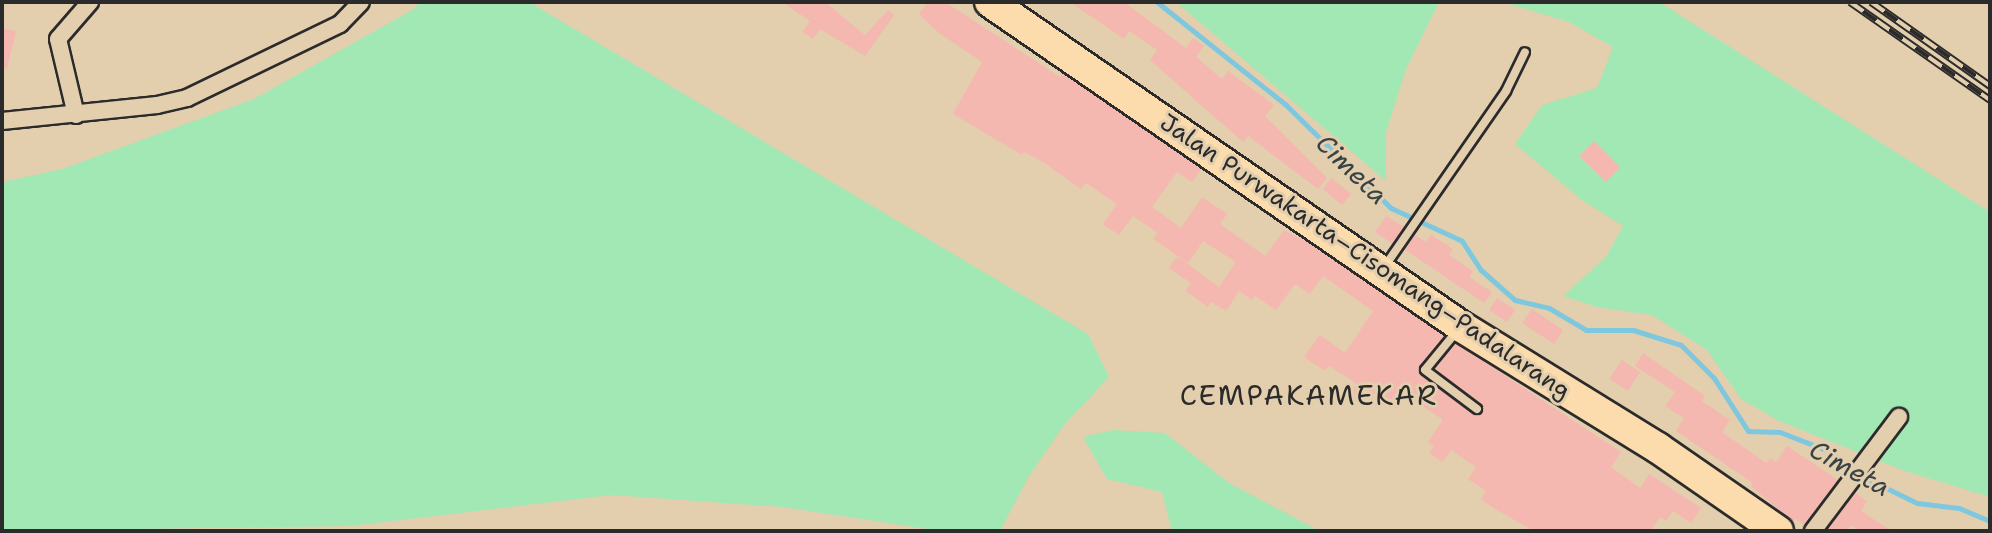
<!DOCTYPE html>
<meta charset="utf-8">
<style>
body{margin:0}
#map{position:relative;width:1992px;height:533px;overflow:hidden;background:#e3cead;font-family:"Shantell Sans",sans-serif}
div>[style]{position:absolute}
.green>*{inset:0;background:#a1e8b5}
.stream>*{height:5px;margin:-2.5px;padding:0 2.5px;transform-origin:2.5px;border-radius:2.5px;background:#7ec8df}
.building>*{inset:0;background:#f4b8b1}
.roads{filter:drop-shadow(2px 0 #2b2b2b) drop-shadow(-2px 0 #2b2b2b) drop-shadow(0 2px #2b2b2b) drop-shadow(0 -2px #2b2b2b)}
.lane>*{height:8px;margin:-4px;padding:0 4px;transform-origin:4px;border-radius:4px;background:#e3cead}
.street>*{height:16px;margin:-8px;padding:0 8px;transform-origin:8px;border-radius:8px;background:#e3cead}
.highway>*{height:30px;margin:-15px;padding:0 15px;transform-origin:15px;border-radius:15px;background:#fcdcac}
.rail>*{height:8px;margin-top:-4px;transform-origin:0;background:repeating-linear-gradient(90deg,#e3cead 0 16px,#2b2b2b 0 32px);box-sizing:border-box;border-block:2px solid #2b2b2b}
span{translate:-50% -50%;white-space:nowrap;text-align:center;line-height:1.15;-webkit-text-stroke:6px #e3cead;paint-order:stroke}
.street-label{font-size:24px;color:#2b2b2b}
.water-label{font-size:26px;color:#374346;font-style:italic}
.quarter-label{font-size:28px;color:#2b2b2b;letter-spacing:2px}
.frame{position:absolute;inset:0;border:4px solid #2b2b2b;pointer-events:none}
</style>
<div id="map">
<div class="green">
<i style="clip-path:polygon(420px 2px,529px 2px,1088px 334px,1109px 377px,1064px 425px,1029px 476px,1000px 531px,940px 531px,783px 507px,612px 495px,350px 526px,2px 531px,2px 182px,62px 169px,254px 99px,414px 9px)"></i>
<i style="clip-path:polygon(1176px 2px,1458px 2px,1438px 4px,1406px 69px,1386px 132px,1386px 181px)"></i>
<i style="clip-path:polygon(1502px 2px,1659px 2px,1990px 212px,1990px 497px,1905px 471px,1779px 421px,1741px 399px,1707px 350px,1652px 315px,1597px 307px,1563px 296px,1606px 257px,1623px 226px,1582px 200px,1515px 144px,1542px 105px,1597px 88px,1613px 47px,1569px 22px)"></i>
<i style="clip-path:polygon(1113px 430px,1165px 433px,1229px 483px,1320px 531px,1172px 531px,1162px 492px,1107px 479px,1083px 437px)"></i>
</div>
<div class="stream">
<i style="left:1157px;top:2px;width:164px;rotate:38.6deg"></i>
<i style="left:1285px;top:104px;width:148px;rotate:44.5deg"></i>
<i style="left:1391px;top:208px;width:78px;rotate:24.9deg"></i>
<i style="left:1462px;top:241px;width:35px;rotate:57deg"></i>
<i style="left:1481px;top:270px;width:45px;rotate:41.4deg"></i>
<i style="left:1515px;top:300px;width:35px;rotate:13deg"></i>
<i style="left:1549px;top:308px;width:43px;rotate:30.7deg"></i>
<i style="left:1586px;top:330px;width:47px"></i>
<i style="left:1633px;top:330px;width:50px;rotate:17.4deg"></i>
<i style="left:1681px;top:345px;width:47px;rotate:45deg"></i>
<i style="left:1714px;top:378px;width:63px;rotate:57.3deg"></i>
<i style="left:1748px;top:431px;width:32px;rotate:2deg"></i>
<i style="left:1780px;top:432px;width:49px;rotate:21.4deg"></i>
<i style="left:1826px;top:450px;width:55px;rotate:34deg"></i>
<i style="left:1872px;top:481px;width:50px;rotate:26.1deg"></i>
<i style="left:1917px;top:503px;width:42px;rotate:6.8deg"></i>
<i style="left:1959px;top:508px;width:34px;rotate:23deg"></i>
</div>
<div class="building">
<i style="clip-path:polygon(782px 2px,825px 2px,865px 35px,888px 10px,894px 15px,865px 56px,820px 29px,813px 39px,802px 32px,810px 21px)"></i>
<i style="clip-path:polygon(928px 2px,945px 2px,1060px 77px,1062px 73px,1201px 169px,1192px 182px,1177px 172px,1152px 207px,1181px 228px,1202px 197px,1227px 214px,1220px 224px,1265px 256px,1284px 230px,1307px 242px,1444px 336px,1419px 372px,1473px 414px,1482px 413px,1481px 404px,1434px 369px,1455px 343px,1621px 452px,1611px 467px,1640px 488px,1649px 474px,1701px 508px,1691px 523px,1673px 511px,1666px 521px,1660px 517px,1650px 531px,1534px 531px,1495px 509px,1481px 499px,1486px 491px,1468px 479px,1476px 467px,1451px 450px,1443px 462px,1429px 453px,1434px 446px,1428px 442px,1443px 420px,1407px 395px,1397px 409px,1370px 391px,1362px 403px,1350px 395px,1357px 384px,1329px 366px,1325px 371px,1304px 357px,1320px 335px,1345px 353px,1373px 311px,1323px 276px,1310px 294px,1295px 284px,1276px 310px,1255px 296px,1252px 300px,1239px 291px,1226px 311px,1211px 302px,1208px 307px,1186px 291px,1191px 283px,1169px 268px,1176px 258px,1181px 259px,1219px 287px,1236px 262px,1203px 241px,1188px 263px,1153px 239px,1158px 233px,1133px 216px,1119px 235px,1103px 224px,1117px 204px,1086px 183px,1081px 189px,1043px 162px,1024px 152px,1022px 155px,953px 114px,982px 62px,939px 33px,919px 14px)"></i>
<i style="clip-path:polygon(1070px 2px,1124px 2px,1186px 48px,1193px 38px,1204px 46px,1196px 57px,1222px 79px,1228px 71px,1274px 105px,1265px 116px,1327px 178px,1318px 189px,1248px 136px,1243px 142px,1150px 60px,1157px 50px,1129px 31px,1124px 39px)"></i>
<i style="clip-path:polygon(2px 28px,16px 31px,7px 69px,2px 68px)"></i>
<i style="clip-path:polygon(1594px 141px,1620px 167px,1606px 182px,1579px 156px)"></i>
<i style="clip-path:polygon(1331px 178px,1351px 194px,1342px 205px,1323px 189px)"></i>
<i style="clip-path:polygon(1386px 216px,1404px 227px,1393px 244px,1375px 232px)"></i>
<i style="clip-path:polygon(1415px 235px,1426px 242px,1431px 235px,1453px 249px,1449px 255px,1473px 271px,1469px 277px,1492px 292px,1484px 303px,1404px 249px)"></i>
<i style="clip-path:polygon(1497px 298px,1515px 310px,1507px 322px,1489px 310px)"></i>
<i style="clip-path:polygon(1532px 309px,1563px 330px,1554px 344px,1522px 323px)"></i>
<i style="clip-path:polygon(1643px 353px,1705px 396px,1702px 401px,1730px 420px,1722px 432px,1766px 463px,1770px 458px,1776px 462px,1787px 446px,1838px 480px,1804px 525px,1795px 519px,1793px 522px,1751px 486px,1753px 483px,1676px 431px,1684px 418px,1665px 406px,1675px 392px,1635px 366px)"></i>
<i style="clip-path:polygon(1622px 360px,1640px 372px,1628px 391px,1609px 379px)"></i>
<i style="clip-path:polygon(1855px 493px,1867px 501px,1861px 511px,1892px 531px,1861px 531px,1851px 525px,1846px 531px,1826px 531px)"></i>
</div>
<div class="roads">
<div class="lane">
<i style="left:1385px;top:266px;width:213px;rotate:-55.3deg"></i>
<i style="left:1506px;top:91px;width:43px;rotate:-64deg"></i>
<i style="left:1457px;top:331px;width:50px;rotate:129.4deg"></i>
<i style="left:1425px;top:370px;width:65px;rotate:36.9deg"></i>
</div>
<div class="street">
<i style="left:76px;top:115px;width:78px;rotate:-103.3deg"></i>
<i style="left:58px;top:39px;width:49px;rotate:-49.1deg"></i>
<i style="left:2px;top:121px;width:156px;rotate:-5.9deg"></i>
<i style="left:157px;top:105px;width:31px;rotate:-13deg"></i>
<i style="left:187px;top:98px;width:170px;rotate:-25.8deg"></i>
<i style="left:340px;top:24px;width:30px;rotate:-46deg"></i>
<i style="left:1813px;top:531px;width:143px;rotate:-53deg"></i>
</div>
<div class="highway">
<i style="left:990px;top:2px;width:573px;rotate:34.55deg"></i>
<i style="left:1462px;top:327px;width:230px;rotate:31.7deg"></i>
<i style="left:1658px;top:448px;width:146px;rotate:34.7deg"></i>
</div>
</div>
<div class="rail">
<i style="left:1850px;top:2px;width:171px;rotate:35deg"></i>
<i style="left:1871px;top:2px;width:146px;rotate:35.2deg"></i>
</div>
<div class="street-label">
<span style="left:1365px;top:257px;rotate:34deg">Jalan Purwakarta–Cisomang–Padalarang</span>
</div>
<div class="water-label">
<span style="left:1352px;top:169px;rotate:44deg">Cimeta</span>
<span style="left:1850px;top:468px;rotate:29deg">Cimeta</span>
</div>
<div class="quarter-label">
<span style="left:1309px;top:395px">CEMPAKAMEKAR</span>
</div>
<div class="frame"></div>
</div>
